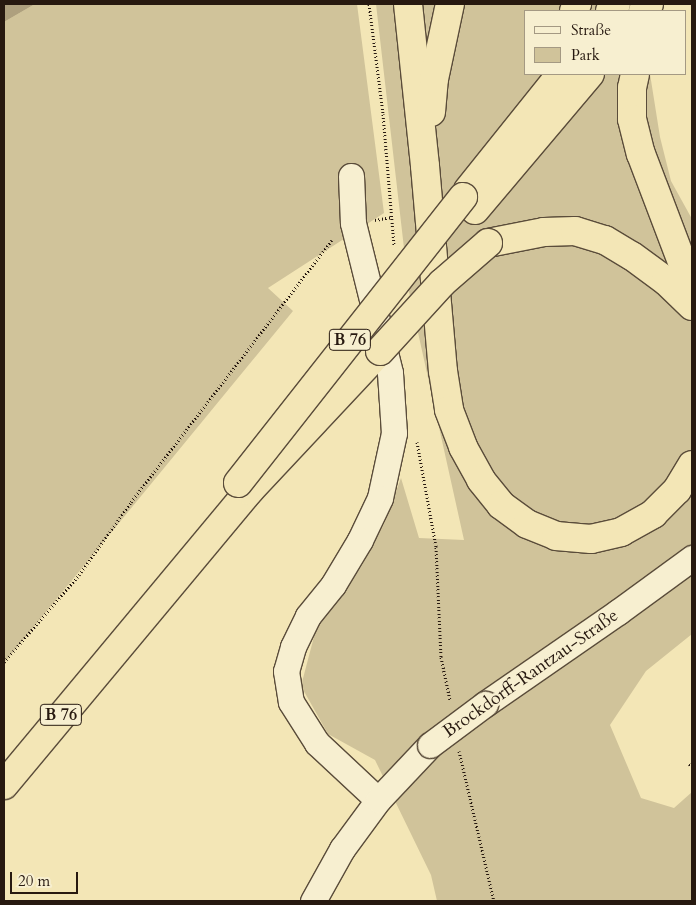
<!DOCTYPE html>
<meta charset="utf-8">
<style>
body{margin:0}
#map{position:relative;width:696px;height:905px;overflow:hidden;background:#f3e6b6;font-family:Cardo,serif}
div>[style]{position:absolute}
.green>*{inset:0;background:#d0c39a}
.water>*{inset:0;background:#aea07e}
.path>*{height:3px;margin-top:-1.5px;transform-origin:0;background:repeating-linear-gradient(90deg,#271910 0 1px,transparent 0 3.5px)}
.roads{filter:drop-shadow(1px 0 #5a4c3a) drop-shadow(-1px 0 #5a4c3a) drop-shadow(0 1px #5a4c3a) drop-shadow(0 -1px #5a4c3a)}
.minor>*{height:25px;margin:-12.5px;padding:0 12.5px;transform-origin:12.5px;border-radius:12.5px;background:#f7efd0}
.highway>*{height:28px;margin:-14px;padding:0 14px;transform-origin:14px;border-radius:14px;background:#f3e6b6}
.bridges{filter:drop-shadow(1px 0 #5a4c3a) drop-shadow(-1px 0 #5a4c3a) drop-shadow(0 1px #5a4c3a) drop-shadow(0 -1px #5a4c3a)}
.minor-bridge>*{height:25px;margin:-12.5px;padding:0 12.5px;transform-origin:12.5px;border-radius:12.5px;background:#f7efd0}
.highway-bridge>*{height:28px;margin:-14px;padding:0 14px;transform-origin:14px;border-radius:14px;background:#f3e6b6}
span{translate:-50% -50%;white-space:nowrap;text-align:center;line-height:1.15;-webkit-text-stroke:5px #f7efd0;paint-order:stroke}
.shield-label span{padding:1px 4px;background:#f7efd0;border:1px solid;border-radius:4px;-webkit-text-stroke-width:0}
.shield-label{font-size:16px;color:#271910;font-weight:700}
.street-label{font-size:18px;color:#271910}
.frame{position:absolute;inset:0;border:5px solid #271910;pointer-events:none}
.legend{position:absolute;left:524px;top:10px;width:162px;height:65px;box-sizing:border-box;background:#f7efd0;border:1px solid #a49983;margin:0;padding:6px 9px;list-style:none;font-size:15px;color:#271910}
.legend li{display:flex;align-items:center;gap:10px;height:25px}
.legend b{width:25px;border:1px solid #a49983}
.scale{position:absolute;left:10px;top:872px;width:68px;height:22px;box-sizing:border-box;border:2px solid #271910;border-top:0;padding-left:6px;font-size:15px;line-height:18px;white-space:nowrap;color:#271910;-webkit-text-stroke:4px #f7efd0;paint-order:stroke}
</style>
<div id="map">
<div class="green">
<i style="clip-path:polygon(35px 4px,357px 4px,384px 213px,268px 288px,293px 311px,4px 663px,4px 22px)"></i>
<i style="clip-path:polygon(376px 4px,639px 4px,640px 11px,525px 11px,525px 74px,650px 74px,660px 137px,671px 181px,692px 219px,692px 634px,646px 671px,610px 725px,641px 798px,674px 808px,692px 792px,692px 901px,437px 901px,431px 875px,375px 760px,328px 734px,301px 686px,316px 629px,361px 567px,384px 524px,401px 478px,419px 538px,464px 540px,409px 292px)"></i>
</div>
<div class="water">
<i style="clip-path:polygon(4px 4px,35px 4px,4px 22px)"></i>
</div>
<div class="path">
<i style="left:369px;top:4px;width:111px;rotate:82.7deg"></i>
<i style="left:383px;top:114px;width:131px;rotate:85.2deg"></i>
<i style="left:375px;top:220px;width:17px;rotate:-10deg"></i>
<i style="left:417px;top:442px;width:107px;rotate:79.7deg"></i>
<i style="left:436px;top:547px;width:110px;rotate:87.4deg"></i>
<i style="left:441px;top:657px;width:44px;rotate:78.2deg"></i>
<i style="left:4px;top:662px;width:115px;rotate:-49.2deg"></i>
<i style="left:79px;top:575px;width:90px;rotate:-54.5deg"></i>
<i style="left:131px;top:502px;width:330px;rotate:-52.5deg"></i>
<i style="left:459px;top:751px;width:154px;rotate:76.9deg"></i>
<i style="left:689px;top:764px;width:4px;rotate:34deg"></i>
</div>
<div class="roads">
<div class="minor">
<i style="left:351px;top:176px;width:47px;rotate:87.6deg"></i>
<i style="left:353px;top:223px;width:154px;rotate:76.1deg"></i>
<i style="left:390px;top:373px;width:60px;rotate:86.2deg"></i>
<i style="left:394px;top:433px;width:66px;rotate:102.2deg"></i>
<i style="left:380px;top:498px;width:47px;rotate:115.5deg"></i>
<i style="left:360px;top:540px;width:52px;rotate:121deg"></i>
<i style="left:333px;top:585px;width:40px;rotate:129deg"></i>
<i style="left:308px;top:616px;width:34px;rotate:116deg"></i>
<i style="left:293px;top:647px;width:25px;rotate:106deg"></i>
<i style="left:286px;top:671px;width:31px;rotate:81deg"></i>
<i style="left:291px;top:702px;width:49px;rotate:57.6deg"></i>
<i style="left:317px;top:743px;width:83px;rotate:43.1deg"></i>
<i style="left:485px;top:704px;width:162px;rotate:-34.7deg"></i>
<i style="left:618px;top:612px;width:92px;rotate:-36.1deg"></i>
<i style="left:313px;top:901px;width:60px;rotate:-60.9deg"></i>
<i style="left:342px;top:849px;width:61px;rotate:-53.7deg"></i>
<i style="left:378px;top:800px;width:76px;rotate:-46.6deg"></i>
</div>
<div class="highway">
<i style="left:408px;top:4px;width:163px;rotate:84deg"></i>
<i style="left:425px;top:166px;width:206px;rotate:85deg"></i>
<i style="left:443px;top:371px;width:39px;rotate:81deg"></i>
<i style="left:449px;top:410px;width:40px;rotate:69deg"></i>
<i style="left:463px;top:447px;width:38px;rotate:61deg"></i>
<i style="left:481px;top:480px;width:32px;rotate:51deg"></i>
<i style="left:501px;top:505px;width:32px;rotate:36deg"></i>
<i style="left:527px;top:524px;width:31px;rotate:22deg"></i>
<i style="left:556px;top:536px;width:35px;rotate:5deg"></i>
<i style="left:591px;top:539px;width:31px;rotate:-13deg"></i>
<i style="left:621px;top:532px;width:37px;rotate:-29deg"></i>
<i style="left:653px;top:514px;width:34px;rotate:-45deg"></i>
<i style="left:677px;top:490px;width:29px;rotate:-59deg"></i>
<i style="left:574px;top:11px;width:8px;rotate:-67deg"></i>
<i style="left:610px;top:11px;width:9px;rotate:-49deg"></i>
<i style="left:643px;top:11px;width:9px;rotate:-49deg"></i>
<i style="left:635px;top:74px;width:14px;rotate:102deg"></i>
<i style="left:632px;top:88px;width:31px;rotate:90deg"></i>
<i style="left:632px;top:119px;width:36px;rotate:76deg"></i>
<i style="left:641px;top:154px;width:143px;rotate:69.2deg"></i>
<i style="left:431px;top:112px;width:33px;rotate:-85deg"></i>
<i style="left:434px;top:79px;width:77px;rotate:-78deg"></i>
<i style="left:468px;top:190px;width:149px;rotate:-51.3deg"></i>
<i style="left:475px;top:210px;width:178px;rotate:-49.8deg"></i>
<i style="left:488px;top:243px;width:57px;rotate:-11.1deg"></i>
<i style="left:544px;top:232px;width:31px;rotate:-2deg"></i>
<i style="left:575px;top:231px;width:31px;rotate:17deg"></i>
<i style="left:605px;top:240px;width:31px;rotate:31deg"></i>
<i style="left:632px;top:256px;width:42px;rotate:36.3deg"></i>
<i style="left:666px;top:281px;width:36px;rotate:44deg"></i>
<i style="left:4px;top:785px;width:383px;rotate:-50.2deg"></i>
<i style="left:249px;top:491px;width:192px;rotate:-46.9deg"></i>
</div>
</div>
<div class="bridges">
<div class="minor-bridge">
<i style="left:430px;top:745px;width:69px;rotate:-36.7deg"></i>
</div>
<div class="highway-bridge">
<i style="left:380px;top:351px;width:92px;rotate:-47.6deg"></i>
<i style="left:442px;top:283px;width:61px;rotate:-41deg"></i>
<i style="left:238px;top:483px;width:364px;rotate:-51.8deg"></i>
</div>
</div>
<div class="shield-label">
<span style="left:350px;top:340px">B 76</span>
<span style="left:61px;top:715px">B 76</span>
</div>
<div class="street-label">
<span style="left:531px;top:674px;rotate:-35deg">Brockdorff-Rantzau-Straße</span>
</div>
<div class="frame"></div>
<ul class="legend">
<li><b style="height:6px;background:#f7efd0"></b>Straße</li>
<li><b style="height:14px;background:#d0c39a"></b>Park</li>
</ul>
<div class="scale">20 m</div>
</div>
